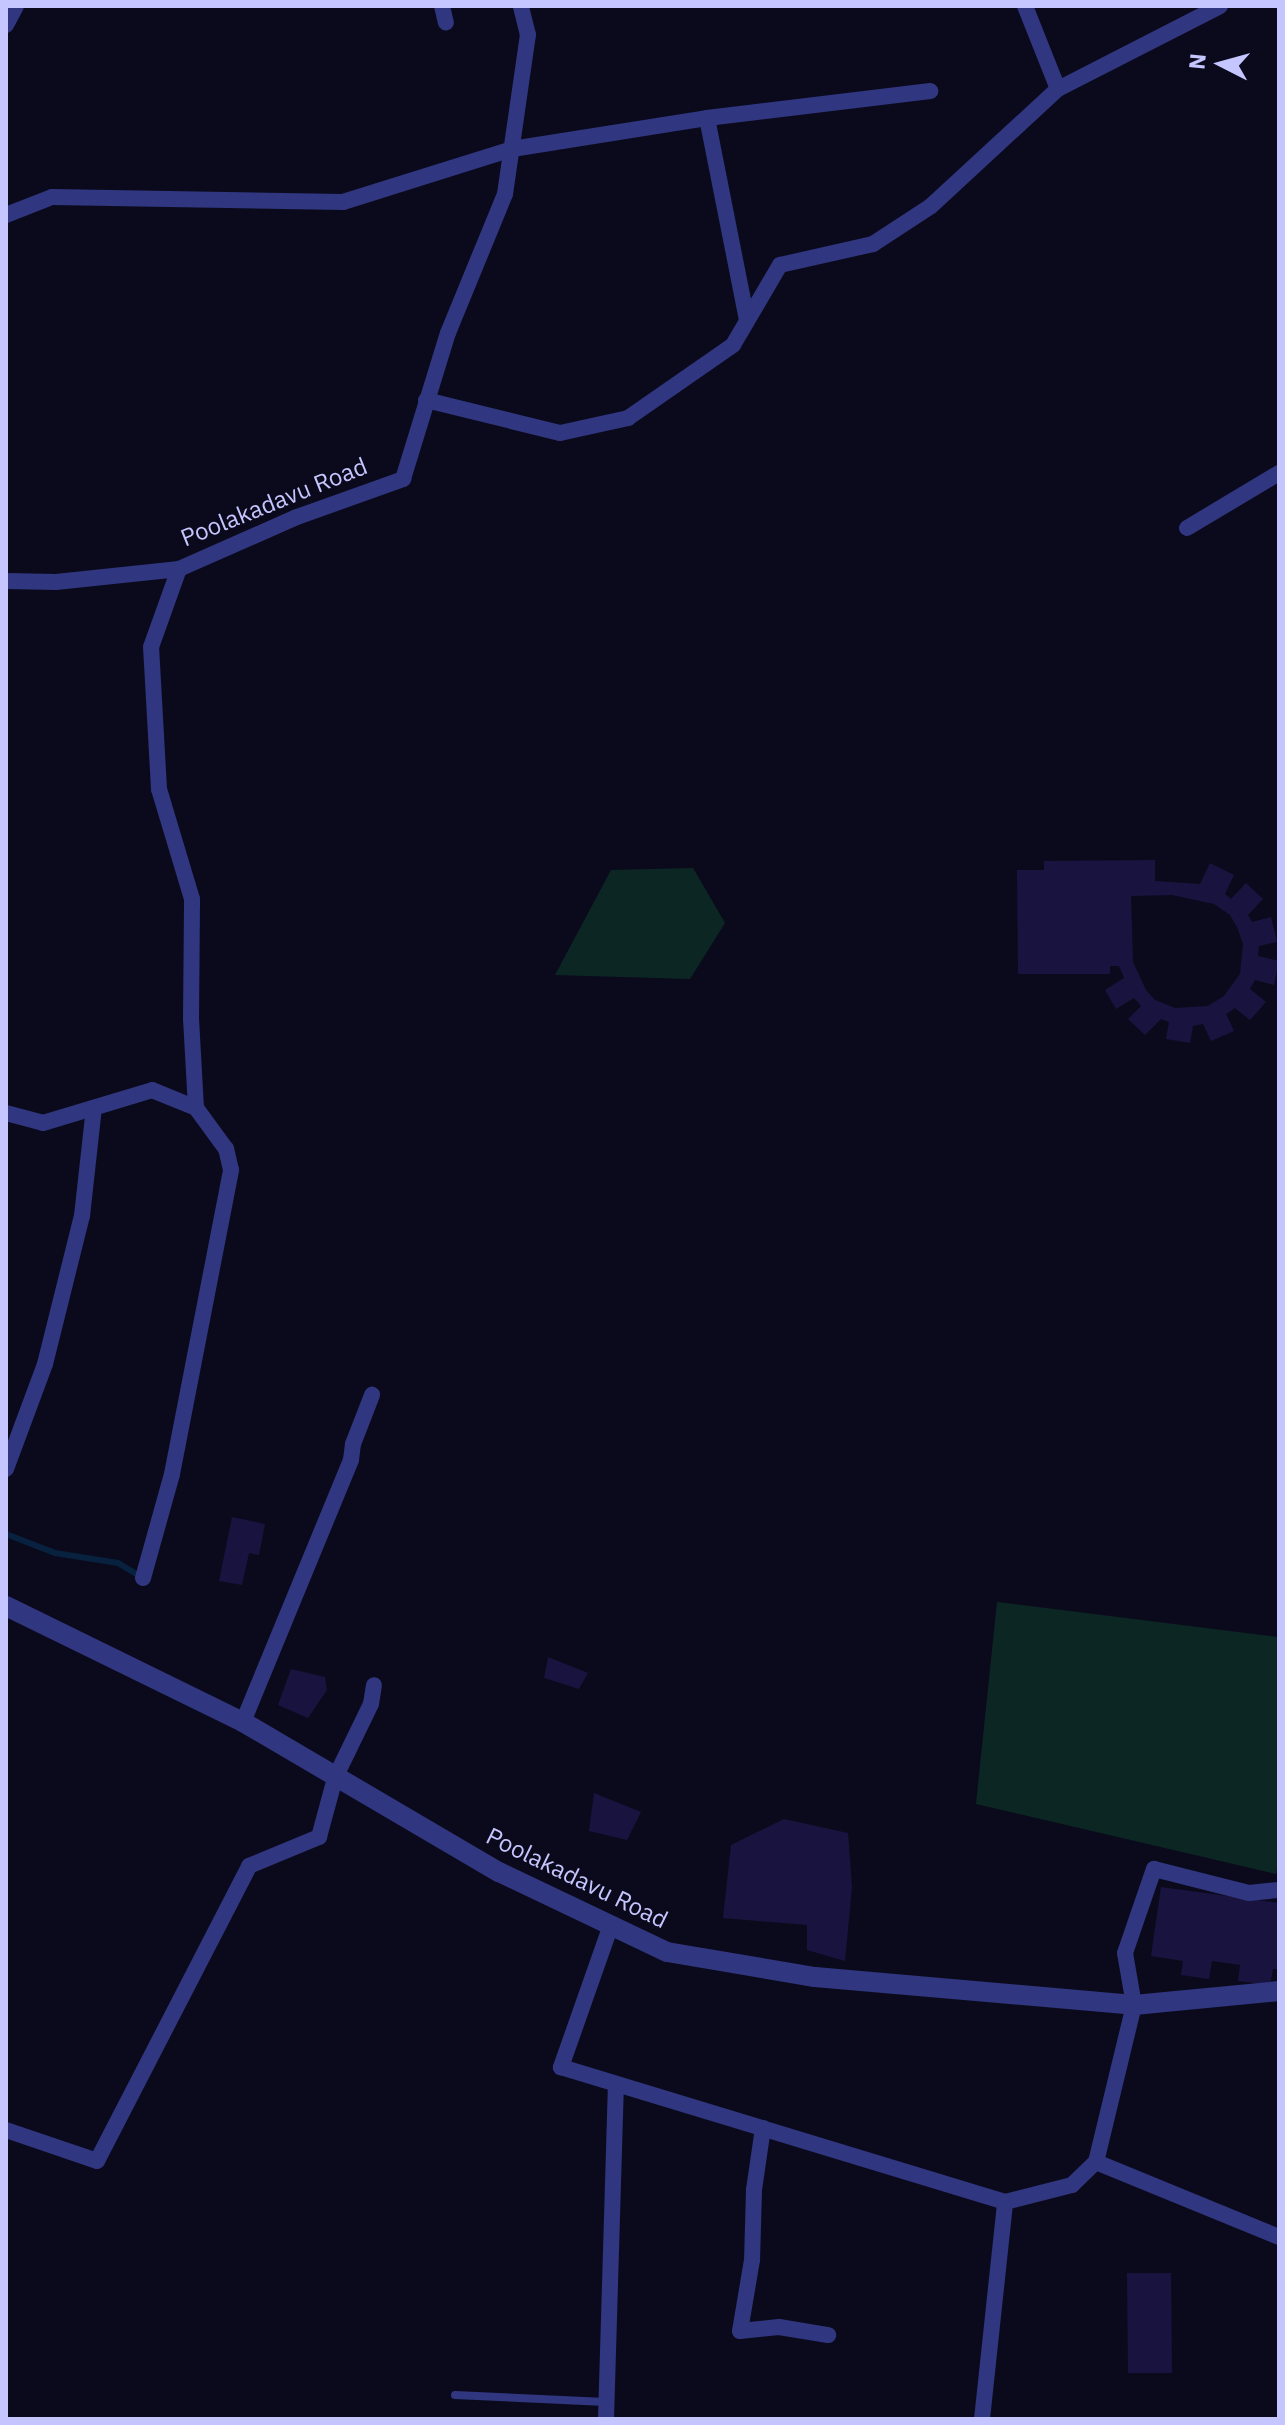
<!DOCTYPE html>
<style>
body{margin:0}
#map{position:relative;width:1285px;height:2425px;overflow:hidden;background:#0b0a1c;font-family:"IBM Plex Sans",sans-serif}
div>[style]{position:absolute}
.green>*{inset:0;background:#0c2723}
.stream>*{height:6px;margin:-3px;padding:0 3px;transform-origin:3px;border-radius:3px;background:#07213e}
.building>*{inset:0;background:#18143f}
.service>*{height:8px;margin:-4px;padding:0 4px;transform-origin:4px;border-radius:4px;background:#30367f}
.minor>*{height:16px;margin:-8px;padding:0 8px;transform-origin:8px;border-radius:8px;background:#30367f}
.tertiary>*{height:20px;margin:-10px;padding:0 10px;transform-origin:10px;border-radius:10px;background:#30367f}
span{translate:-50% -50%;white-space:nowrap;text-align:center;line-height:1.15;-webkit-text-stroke:6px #0b0a1c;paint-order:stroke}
.street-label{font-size:24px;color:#c5c5ff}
.frame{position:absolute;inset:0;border:8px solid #c5c5ff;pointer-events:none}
.north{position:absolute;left:1181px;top:24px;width:80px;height:80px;-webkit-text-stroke:6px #0b0a1c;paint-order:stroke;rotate:276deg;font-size:22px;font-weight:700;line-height:32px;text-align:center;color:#c5c5ff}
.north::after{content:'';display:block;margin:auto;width:28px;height:36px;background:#c5c5ff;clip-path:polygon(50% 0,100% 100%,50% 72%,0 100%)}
</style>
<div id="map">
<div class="green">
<i style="clip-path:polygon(693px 868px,725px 923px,690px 979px,555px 975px,611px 870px)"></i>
<i style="clip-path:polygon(997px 1602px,1279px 1637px,1279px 1858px,1276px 1874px,976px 1804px)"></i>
</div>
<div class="stream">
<i style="left:6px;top:1534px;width:53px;rotate:21.2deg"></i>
<i style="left:55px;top:1553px;width:64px;rotate:9deg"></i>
<i style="left:118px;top:1563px;width:26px;rotate:31deg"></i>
</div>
<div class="building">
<i style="clip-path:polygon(evenodd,1155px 860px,1155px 881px,1200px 884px,1210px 863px,1234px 875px,1225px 894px,1231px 899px,1246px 883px,1263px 899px,1248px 915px,1252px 922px,1271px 917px,1277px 942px,1259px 946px,1258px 956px,1279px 961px,1274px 985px,1255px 980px,1250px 989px,1266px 1002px,1250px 1020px,1235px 1008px,1226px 1014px,1234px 1031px,1211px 1041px,1203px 1024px,1193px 1026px,1190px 1043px,1166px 1039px,1169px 1022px,1161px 1019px,1145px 1035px,1128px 1019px,1141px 1006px,1134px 998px,1116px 1009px,1105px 990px,1124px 978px,1119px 966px,1110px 966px,1110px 974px,1018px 974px,1017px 870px,1044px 870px,1044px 861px,1155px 860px,1172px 895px,1214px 904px,1230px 915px,1237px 927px,1243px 944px,1240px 974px,1224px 996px,1208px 1006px,1175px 1008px,1155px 1000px,1146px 990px,1133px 962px,1131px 896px,1172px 895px)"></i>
<i style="clip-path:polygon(232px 1517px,265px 1524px,259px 1555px,249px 1553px,242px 1585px,219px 1581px)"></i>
<i style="clip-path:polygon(548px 1657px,588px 1673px,579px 1689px,544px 1678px)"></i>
<i style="clip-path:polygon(291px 1669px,325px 1677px,327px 1690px,308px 1718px,278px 1705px)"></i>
<i style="clip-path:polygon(594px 1793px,641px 1812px,627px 1840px,589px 1831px)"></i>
<i style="clip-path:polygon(784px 1819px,848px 1833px,852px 1887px,845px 1961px,807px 1950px,807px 1925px,723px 1918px,731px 1845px)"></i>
<i style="clip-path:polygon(1161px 1887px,1279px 1903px,1279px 1969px,1273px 1969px,1270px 1985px,1238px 1981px,1240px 1965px,1212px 1961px,1209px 1979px,1181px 1975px,1183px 1961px,1151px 1956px)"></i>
<i style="clip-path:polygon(1127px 2273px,1171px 2273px,1172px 2373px,1128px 2373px)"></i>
</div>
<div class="service">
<i style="left:455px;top:2395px;width:151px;rotate:2.7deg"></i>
</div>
<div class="minor">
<i style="left:442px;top:6px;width:17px;rotate:77deg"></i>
<i style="left:1025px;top:6px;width:89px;rotate:68.3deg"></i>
<i style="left:6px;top:25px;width:21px;rotate:-62deg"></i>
<i style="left:707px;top:118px;width:206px;rotate:78.8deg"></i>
<i style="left:6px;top:215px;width:49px;rotate:-21.4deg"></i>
<i style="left:52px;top:197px;width:291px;rotate:1deg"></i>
<i style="left:343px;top:202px;width:177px;rotate:-17.4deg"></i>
<i style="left:512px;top:149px;width:197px;rotate:-9deg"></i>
<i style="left:707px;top:118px;width:225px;rotate:-6.9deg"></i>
<i style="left:426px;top:400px;width:138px;rotate:13.8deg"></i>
<i style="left:560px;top:433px;width:70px;rotate:-12.4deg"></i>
<i style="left:628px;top:418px;width:128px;rotate:-34.8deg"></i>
<i style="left:733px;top:345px;width:93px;rotate:-59.6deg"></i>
<i style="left:780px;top:265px;width:95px;rotate:-12.7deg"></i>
<i style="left:873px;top:244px;width:69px;rotate:-33.2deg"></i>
<i style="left:931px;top:206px;width:173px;rotate:-42.7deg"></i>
<i style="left:1058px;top:89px;width:182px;rotate:-27.1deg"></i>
<i style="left:1187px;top:528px;width:107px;rotate:-30.9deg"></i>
<i style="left:6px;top:581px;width:50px;rotate:1.1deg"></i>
<i style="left:56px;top:582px;width:124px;rotate:-6deg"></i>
<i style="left:179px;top:569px;width:129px;rotate:-23.8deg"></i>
<i style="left:297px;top:517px;width:113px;rotate:-19.7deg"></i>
<i style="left:403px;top:479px;width:153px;rotate:-72.9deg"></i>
<i style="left:448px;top:333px;width:150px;rotate:-67.7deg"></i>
<i style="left:505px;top:194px;width:161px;rotate:-81.8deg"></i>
<i style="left:528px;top:35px;width:30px;rotate:-104deg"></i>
<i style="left:6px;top:1113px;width:38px;rotate:15deg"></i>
<i style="left:43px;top:1123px;width:114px;rotate:-16.8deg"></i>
<i style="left:152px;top:1090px;width:48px;rotate:22.2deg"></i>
<i style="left:196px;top:1108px;width:89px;rotate:-93.2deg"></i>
<i style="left:191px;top:1019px;width:120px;rotate:-89.5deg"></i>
<i style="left:192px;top:899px;width:115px;rotate:-106.7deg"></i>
<i style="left:159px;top:789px;width:142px;rotate:-93.2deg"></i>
<i style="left:151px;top:647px;width:83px;rotate:-70.3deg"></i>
<i style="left:6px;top:1469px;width:112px;rotate:-69.6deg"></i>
<i style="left:45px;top:1364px;width:153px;rotate:-76deg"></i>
<i style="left:82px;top:1216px;width:109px;rotate:-83.7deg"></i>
<i style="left:143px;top:1578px;width:108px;rotate:-74.4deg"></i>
<i style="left:172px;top:1474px;width:310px;rotate:-79deg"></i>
<i style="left:231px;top:1170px;width:22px;rotate:-103deg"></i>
<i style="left:226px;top:1149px;width:51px;rotate:-126.2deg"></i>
<i style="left:243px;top:1722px;width:283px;rotate:-67.6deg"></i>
<i style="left:351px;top:1460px;width:16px;rotate:-83deg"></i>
<i style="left:353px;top:1444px;width:53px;rotate:-68.8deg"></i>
<i style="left:611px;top:1925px;width:151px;rotate:109.4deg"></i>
<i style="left:561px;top:2067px;width:464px;rotate:16.9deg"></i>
<i style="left:763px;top:2128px;width:63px;rotate:98.3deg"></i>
<i style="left:754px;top:2190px;width:70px;rotate:91.6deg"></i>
<i style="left:752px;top:2260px;width:72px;rotate:99.6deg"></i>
<i style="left:740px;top:2331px;width:39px;rotate:-6deg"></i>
<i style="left:779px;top:2327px;width:50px;rotate:9.3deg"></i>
<i style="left:6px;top:2130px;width:96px;rotate:18.8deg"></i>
<i style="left:97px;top:2161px;width:332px;rotate:-62.7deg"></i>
<i style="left:249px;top:1866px;width:76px;rotate:-22.5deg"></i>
<i style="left:319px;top:1837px;width:61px;rotate:-74.8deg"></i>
<i style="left:335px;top:1778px;width:82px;rotate:-64.1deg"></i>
<i style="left:371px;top:1704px;width:19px;rotate:-81deg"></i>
<i style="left:1096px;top:2162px;width:162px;rotate:-76.4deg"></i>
<i style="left:1134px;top:2005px;width:53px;rotate:-99.8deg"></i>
<i style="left:1125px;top:1953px;width:89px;rotate:-71deg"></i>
<i style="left:1154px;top:1869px;width:98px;rotate:14.2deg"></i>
<i style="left:1249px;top:1893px;width:30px;rotate:-6deg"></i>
<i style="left:606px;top:2419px;width:335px;rotate:-88.3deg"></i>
<i style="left:982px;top:2419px;width:218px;rotate:-83.9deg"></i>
<i style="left:1005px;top:2202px;width:69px;rotate:-14.2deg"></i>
<i style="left:1072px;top:2185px;width:33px;rotate:-44deg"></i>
<i style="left:1096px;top:2162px;width:198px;rotate:22.3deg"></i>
</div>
<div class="tertiary">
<i style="left:6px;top:1606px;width:264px;rotate:26.1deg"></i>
<i style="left:243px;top:1722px;width:297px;rotate:30.4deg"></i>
<i style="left:499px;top:1872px;width:186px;rotate:25.5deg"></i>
<i style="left:667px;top:1952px;width:150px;rotate:9.6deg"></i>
<i style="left:815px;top:1977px;width:320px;rotate:5deg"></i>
<i style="left:1134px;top:2005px;width:146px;rotate:-5.5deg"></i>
</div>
<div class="street-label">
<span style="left:274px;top:502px;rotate:-22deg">Poolakadavu Road</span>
<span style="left:577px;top:1878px;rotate:26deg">Poolakadavu Road</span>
</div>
<div class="frame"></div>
<div class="north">N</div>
</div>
